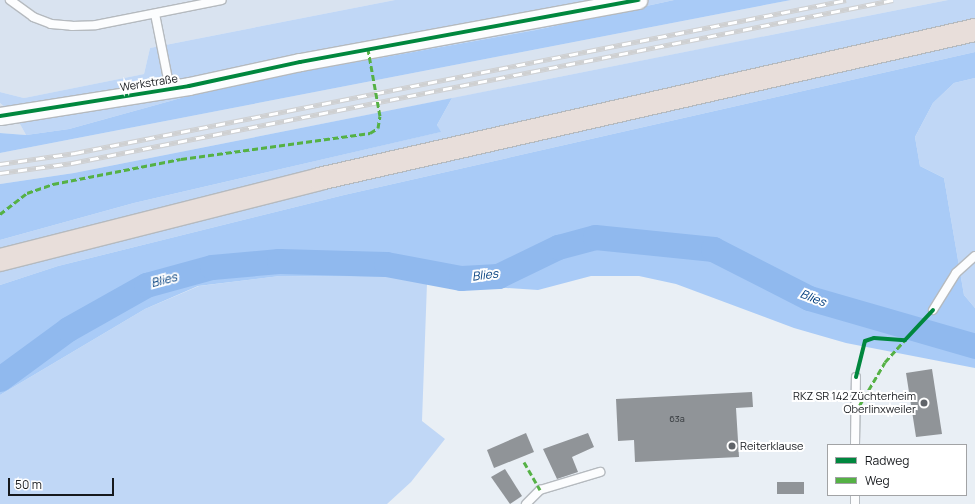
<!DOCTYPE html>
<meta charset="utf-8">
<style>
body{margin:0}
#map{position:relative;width:975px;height:504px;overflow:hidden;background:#e9eff5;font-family:Manrope,sans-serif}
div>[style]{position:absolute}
.built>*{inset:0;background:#d9e3f0}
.green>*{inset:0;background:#c0d7f6}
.forest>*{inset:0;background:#a9cbf7}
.river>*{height:25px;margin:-12.5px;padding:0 12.5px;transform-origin:12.5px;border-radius:12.5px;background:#90b9ee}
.building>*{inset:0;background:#909498}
.roads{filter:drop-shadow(1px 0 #b5babf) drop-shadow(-1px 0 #b5babf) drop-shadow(0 1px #b5babf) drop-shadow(0 -1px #b5babf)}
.service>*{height:8px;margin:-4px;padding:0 4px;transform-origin:4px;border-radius:4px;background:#fcfdfe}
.minor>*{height:17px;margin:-8.5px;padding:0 8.5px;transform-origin:8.5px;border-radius:8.5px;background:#fcfdfe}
.trunk>*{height:22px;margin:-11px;padding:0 11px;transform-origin:11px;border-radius:11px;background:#e8deda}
.rail>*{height:4.5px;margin-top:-2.25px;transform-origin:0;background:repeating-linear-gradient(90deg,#fff 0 9px,#cfd0d1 0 18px);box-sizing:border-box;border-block:1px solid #cfd0d1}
.quiet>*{height:3px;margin-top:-1.5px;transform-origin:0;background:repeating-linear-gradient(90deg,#55b145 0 6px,transparent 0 9px)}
.cycleway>*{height:4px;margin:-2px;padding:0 2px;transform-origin:2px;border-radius:2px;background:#00873e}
.dots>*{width:11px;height:11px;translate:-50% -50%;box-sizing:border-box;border:2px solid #fff;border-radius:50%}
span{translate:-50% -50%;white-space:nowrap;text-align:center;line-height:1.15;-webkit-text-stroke:4px #fff;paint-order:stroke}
.number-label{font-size:9px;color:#34383c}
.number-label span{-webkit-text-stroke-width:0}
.street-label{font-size:11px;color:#16191d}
.poi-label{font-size:11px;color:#16191d}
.right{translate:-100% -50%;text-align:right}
.left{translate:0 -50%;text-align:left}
.water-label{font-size:12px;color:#033f7f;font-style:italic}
.legend{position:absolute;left:827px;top:444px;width:140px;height:52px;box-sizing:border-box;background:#fff;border:1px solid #a2a3a5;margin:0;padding:5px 7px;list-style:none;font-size:12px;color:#16191d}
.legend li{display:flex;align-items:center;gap:8px;height:20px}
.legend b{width:20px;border:1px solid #a2a3a5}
.scale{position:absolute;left:8px;top:478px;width:106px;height:18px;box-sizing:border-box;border:2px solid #16191d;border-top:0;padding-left:5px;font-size:12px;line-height:14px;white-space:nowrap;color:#16191d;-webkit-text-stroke:3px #fff;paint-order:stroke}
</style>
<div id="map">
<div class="built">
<i style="clip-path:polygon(0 0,395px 0,150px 48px,144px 74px,24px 98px,0 92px)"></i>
<i style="clip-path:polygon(791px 0,948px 0,74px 173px,0 184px,0 153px)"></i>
<i style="clip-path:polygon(0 103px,15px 115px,26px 135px,0 133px)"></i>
</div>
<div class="green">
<i style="clip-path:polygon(395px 0,674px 0,536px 30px,228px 85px,69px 129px,26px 135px,15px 115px,0 103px,0 92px,24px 98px,144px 74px,150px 48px)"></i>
<i style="clip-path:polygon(948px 0,975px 0,975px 52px,344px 195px,58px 266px,0 285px,0 240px,134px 203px,440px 132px,437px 125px,452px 98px)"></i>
<i style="clip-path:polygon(975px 78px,975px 308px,964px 295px,944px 178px,920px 166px,915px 137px,933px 103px,954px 83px)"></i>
<i style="clip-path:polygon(280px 276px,399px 277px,427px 283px,422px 421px,445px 439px,411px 482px,387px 504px,0 504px,0 395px,145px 309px,199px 286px)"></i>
</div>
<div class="forest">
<i style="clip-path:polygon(674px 0,791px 0,0 153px,0 133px,26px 135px,69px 129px,228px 85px,536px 30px)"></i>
<i style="clip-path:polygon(975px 52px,975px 78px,954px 83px,933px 103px,915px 137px,920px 166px,944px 178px,964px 295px,975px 308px,975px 368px,846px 343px,794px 328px,676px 284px,639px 276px,591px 276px,538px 290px,427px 283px,399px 277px,280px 276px,198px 286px,145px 309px,0 395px,0 285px,58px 266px,344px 195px)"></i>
<i style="clip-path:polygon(452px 98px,437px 125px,441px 132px,134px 203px,0 240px,0 184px,74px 173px)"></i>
</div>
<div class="river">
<i style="left:0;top:379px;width:84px;rotate:-36.3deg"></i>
<i style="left:68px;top:329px;width:90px;rotate:-29.4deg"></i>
<i style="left:146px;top:285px;width:68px;rotate:-15.3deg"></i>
<i style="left:212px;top:267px;width:67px;rotate:-5.1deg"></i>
<i style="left:279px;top:261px;width:107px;rotate:1.6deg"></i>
<i style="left:386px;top:264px;width:76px;rotate:10.6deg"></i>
<i style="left:461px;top:278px;width:37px;rotate:-3deg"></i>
<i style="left:498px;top:276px;width:67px;rotate:-25.8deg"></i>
<i style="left:558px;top:247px;width:38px;rotate:-15deg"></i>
<i style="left:595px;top:237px;width:119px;rotate:5.8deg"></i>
<i style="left:713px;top:249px;width:108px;rotate:27deg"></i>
<i style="left:809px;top:298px;width:173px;rotate:16.1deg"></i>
</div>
<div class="building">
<i style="clip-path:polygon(932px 369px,942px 434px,916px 437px,906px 373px)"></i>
<i style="clip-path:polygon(752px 392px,753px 407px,736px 408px,739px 457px,635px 462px,634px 440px,618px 441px,616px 399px)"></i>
<i style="clip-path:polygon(526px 433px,534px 452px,494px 468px,487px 450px)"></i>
<i style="clip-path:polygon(588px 433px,594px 447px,572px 457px,578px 472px,557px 479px,543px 449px)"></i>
<i style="clip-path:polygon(505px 469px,522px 496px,510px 504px,491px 477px)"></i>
<i style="clip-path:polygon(777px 482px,804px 482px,804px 494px,777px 494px)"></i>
</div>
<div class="roads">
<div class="service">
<i style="left:10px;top:0;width:29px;rotate:36deg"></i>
<i style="left:33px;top:17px;width:19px;rotate:21deg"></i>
<i style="left:51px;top:24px;width:21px;rotate:5deg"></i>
<i style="left:72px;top:26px;width:24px;rotate:-2deg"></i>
<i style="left:96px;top:25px;width:128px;rotate:-11.2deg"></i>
<i style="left:155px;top:14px;width:76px;rotate:78.7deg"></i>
<i style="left:933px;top:310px;width:44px;rotate:-58.1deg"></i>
<i style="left:956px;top:273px;width:25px;rotate:-42deg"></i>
<i style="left:855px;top:445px;width:68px;rotate:-89.2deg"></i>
<i style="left:526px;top:504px;width:20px;rotate:-45deg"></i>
<i style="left:540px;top:490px;width:63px;rotate:-16.7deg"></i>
<i style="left:855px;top:504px;width:9px;rotate:-90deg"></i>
</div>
<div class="minor">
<i style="left:0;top:116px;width:191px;rotate:-9deg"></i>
<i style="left:189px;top:86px;width:114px;rotate:-12.2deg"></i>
<i style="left:300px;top:62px;width:344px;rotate:-10.4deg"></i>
</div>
<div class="trunk">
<i style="left:0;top:260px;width:329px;rotate:-14.2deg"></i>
<i style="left:319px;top:179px;width:673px;rotate:-12.8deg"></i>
</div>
</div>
<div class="rail">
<i style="left:0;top:164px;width:76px;rotate:-8.3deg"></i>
<i style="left:75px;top:153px;width:786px;rotate:-11.22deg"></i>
<i style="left:0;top:173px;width:73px;rotate:-7.9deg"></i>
<i style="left:72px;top:163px;width:837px;rotate:-11.23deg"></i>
</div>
<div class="quiet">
<i style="left:0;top:214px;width:34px;rotate:-38deg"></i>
<i style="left:27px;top:193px;width:28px;rotate:-19deg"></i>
<i style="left:53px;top:184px;width:130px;rotate:-11.1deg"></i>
<i style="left:181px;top:159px;width:191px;rotate:-7.8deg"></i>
<i style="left:370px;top:133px;width:9px;rotate:-32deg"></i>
<i style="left:378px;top:128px;width:12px;rotate:-81deg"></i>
<i style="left:380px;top:116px;width:68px;rotate:-100.2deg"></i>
<i style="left:855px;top:413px;width:59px;rotate:-59.5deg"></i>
<i style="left:885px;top:362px;width:30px;rotate:-48deg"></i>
<i style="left:524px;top:462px;width:32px;rotate:60deg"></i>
</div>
<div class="cycleway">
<i style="left:0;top:116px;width:191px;rotate:-9deg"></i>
<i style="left:189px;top:86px;width:114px;rotate:-12.2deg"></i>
<i style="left:300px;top:62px;width:344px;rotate:-10.4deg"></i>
<i style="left:856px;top:377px;width:37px;rotate:-76deg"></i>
<i style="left:865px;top:341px;width:9px;rotate:-18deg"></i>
<i style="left:874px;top:338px;width:31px;rotate:4deg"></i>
<i style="left:905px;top:340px;width:41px;rotate:-47deg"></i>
</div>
<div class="dots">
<i style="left:924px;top:403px;background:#606469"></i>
<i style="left:732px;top:446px;background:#606469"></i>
</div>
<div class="number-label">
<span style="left:677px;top:419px">63a</span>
</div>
<div class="street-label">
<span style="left:149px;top:83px;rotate:-9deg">Werkstraße</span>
</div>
<div class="poi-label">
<span class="right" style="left:916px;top:403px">RKZ SR 142 Züchterheim<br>Oberlinxweiler</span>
<span class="left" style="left:740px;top:446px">Reiterklause</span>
</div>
<div class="water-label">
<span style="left:485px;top:275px;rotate:-7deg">Blies</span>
<span style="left:164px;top:280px;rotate:-15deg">Blies</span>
<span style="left:813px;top:298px;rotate:21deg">Blies</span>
</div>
<ul class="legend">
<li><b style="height:5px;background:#00873e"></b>Radweg</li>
<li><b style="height:5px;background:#55b145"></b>Weg</li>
</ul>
<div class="scale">50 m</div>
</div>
